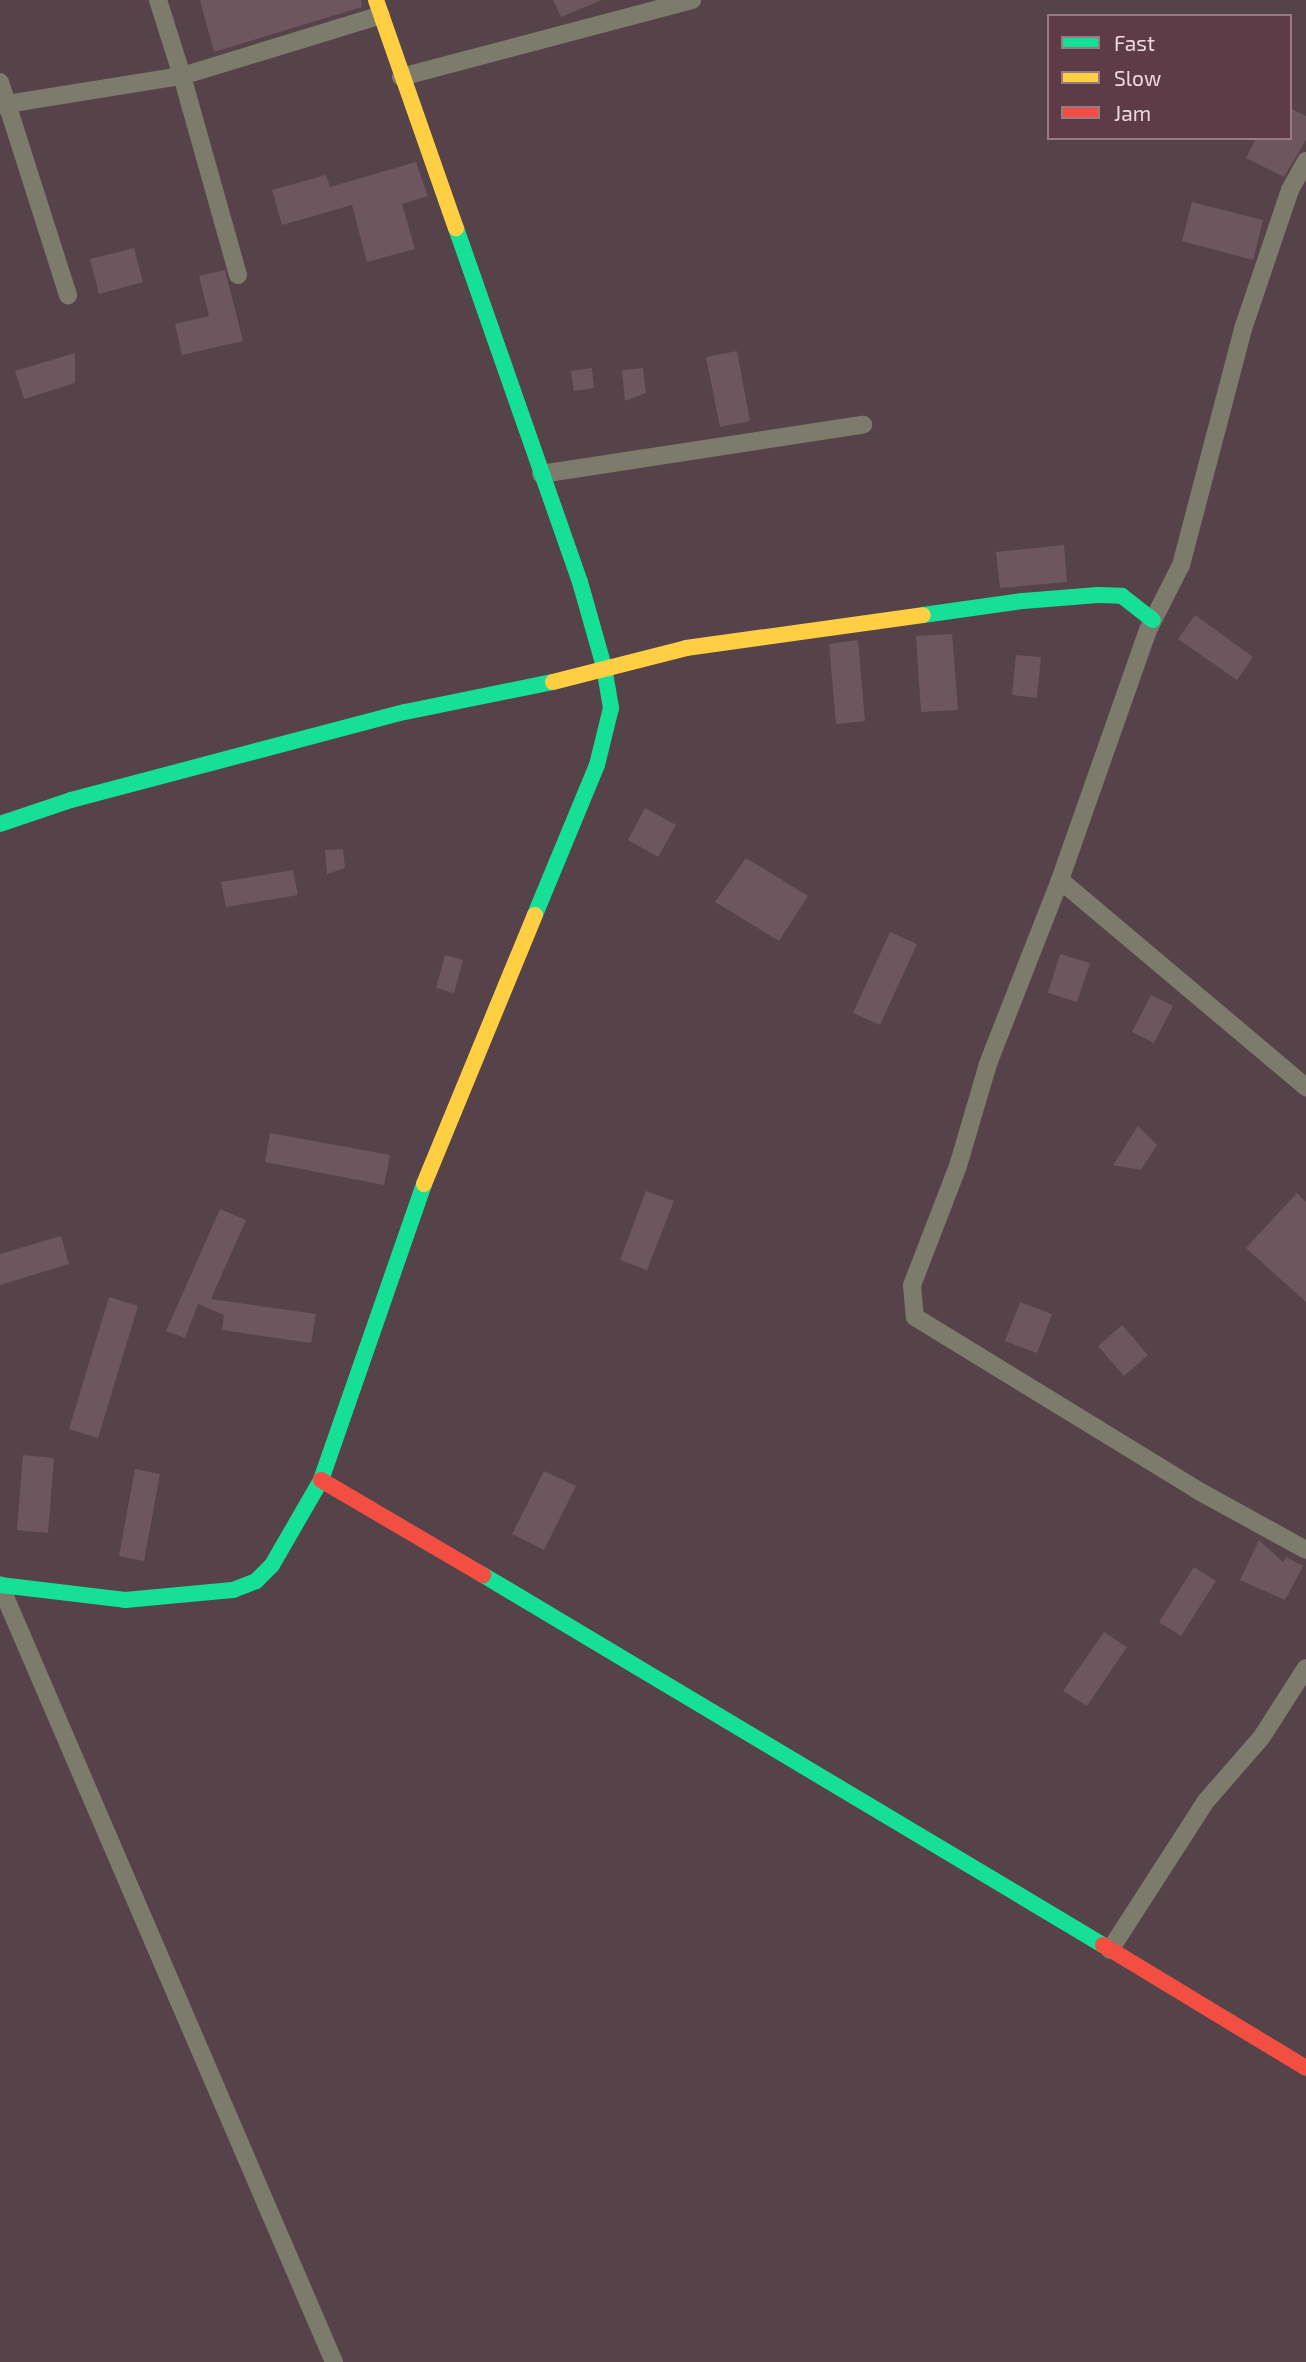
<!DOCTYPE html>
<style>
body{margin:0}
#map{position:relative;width:1306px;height:2362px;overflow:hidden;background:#554349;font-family:"Exo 2",sans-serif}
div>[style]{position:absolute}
.building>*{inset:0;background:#6e565f}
.street>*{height:18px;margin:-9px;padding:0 9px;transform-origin:9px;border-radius:9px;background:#7c7b6c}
.fast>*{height:16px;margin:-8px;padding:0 8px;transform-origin:8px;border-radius:8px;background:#16e098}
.slow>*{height:16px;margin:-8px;padding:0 8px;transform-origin:8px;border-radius:8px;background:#ffcf43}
.jam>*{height:16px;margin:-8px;padding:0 8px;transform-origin:8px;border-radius:8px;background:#f24e42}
span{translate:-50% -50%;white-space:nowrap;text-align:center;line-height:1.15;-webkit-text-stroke:5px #5d3b47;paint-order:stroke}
.legend{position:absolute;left:1047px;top:14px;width:245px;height:126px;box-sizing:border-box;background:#5d3b47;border:2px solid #977a84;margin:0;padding:9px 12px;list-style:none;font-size:21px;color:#eed9df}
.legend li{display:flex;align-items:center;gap:14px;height:35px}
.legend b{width:35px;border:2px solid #977a84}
</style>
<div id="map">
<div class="building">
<i style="clip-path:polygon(200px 0,361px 0,362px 7px,214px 52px)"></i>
<i style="clip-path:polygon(553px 0,602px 0,561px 17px)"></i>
<i style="clip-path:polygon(1290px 108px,1306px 116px,1306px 140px,1284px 177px,1246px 158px,1256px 138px,1290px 138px)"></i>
<i style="clip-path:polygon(416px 162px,428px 196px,402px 204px,415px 249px,367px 262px,352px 205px,282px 225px,272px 190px,326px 175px,330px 187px)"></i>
<i style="clip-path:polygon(1192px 202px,1263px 220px,1253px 260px,1182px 241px)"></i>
<i style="clip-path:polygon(134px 248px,143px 282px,99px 294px,90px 259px)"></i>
<i style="clip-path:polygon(225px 270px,243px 341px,182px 355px,175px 324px,209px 316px,199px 276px)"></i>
<i style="clip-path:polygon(737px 351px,750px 421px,720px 427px,706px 357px)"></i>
<i style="clip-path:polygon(75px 353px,75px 383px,24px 399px,15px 371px)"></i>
<i style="clip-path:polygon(592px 368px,594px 388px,574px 391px,571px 371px)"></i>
<i style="clip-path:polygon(643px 368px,646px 393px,625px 401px,622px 370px)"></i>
<i style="clip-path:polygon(1064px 545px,1067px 582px,1000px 588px,996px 552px)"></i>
<i style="clip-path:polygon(1195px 615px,1253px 657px,1237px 680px,1178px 639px)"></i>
<i style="clip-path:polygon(952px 634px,958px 710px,921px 712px,916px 636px)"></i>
<i style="clip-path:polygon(858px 640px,865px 721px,836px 724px,829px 644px)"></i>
<i style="clip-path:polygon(1016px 655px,1041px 657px,1037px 698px,1012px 695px)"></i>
<i style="clip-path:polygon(645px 808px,676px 825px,658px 857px,628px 840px)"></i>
<i style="clip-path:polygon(343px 849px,345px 868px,327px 874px,325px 850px)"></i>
<i style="clip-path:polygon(746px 858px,808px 896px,779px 941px,715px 902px)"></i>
<i style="clip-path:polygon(293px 870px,298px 895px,226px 907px,221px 882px)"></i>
<i style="clip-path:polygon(890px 932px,917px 944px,880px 1025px,853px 1013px)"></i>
<i style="clip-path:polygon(1060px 954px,1090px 963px,1077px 1002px,1048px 993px)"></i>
<i style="clip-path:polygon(445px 955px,463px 960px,454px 993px,436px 988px)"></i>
<i style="clip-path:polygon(1151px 995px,1173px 1006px,1154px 1043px,1132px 1032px)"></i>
<i style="clip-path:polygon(1138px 1126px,1157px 1145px,1141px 1170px,1113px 1165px)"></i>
<i style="clip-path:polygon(270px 1133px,390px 1155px,384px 1185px,265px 1162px)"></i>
<i style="clip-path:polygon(646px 1191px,674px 1201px,647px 1270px,620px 1260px)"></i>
<i style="clip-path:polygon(1297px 1193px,1306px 1202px,1306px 1302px,1246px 1248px)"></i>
<i style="clip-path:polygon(220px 1209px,246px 1220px,211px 1299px,316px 1314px,311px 1343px,222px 1330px,224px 1315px,198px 1304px,185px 1338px,166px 1331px)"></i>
<i style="clip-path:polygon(61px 1236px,69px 1264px,0 1285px,0 1254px)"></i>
<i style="clip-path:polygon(109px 1297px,138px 1306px,98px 1438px,69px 1429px)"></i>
<i style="clip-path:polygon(1020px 1302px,1052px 1314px,1037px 1353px,1005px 1341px)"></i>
<i style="clip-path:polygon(1122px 1325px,1148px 1355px,1124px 1376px,1098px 1346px)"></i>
<i style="clip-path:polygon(23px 1455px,54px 1458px,48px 1533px,17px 1530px)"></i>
<i style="clip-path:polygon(135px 1469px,160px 1474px,144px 1561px,119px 1556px)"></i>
<i style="clip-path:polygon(544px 1471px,576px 1486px,544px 1550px,512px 1534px)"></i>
<i style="clip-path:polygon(1259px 1540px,1283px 1562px,1286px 1557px,1303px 1566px,1285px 1600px,1240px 1580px)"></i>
<i style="clip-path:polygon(1194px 1567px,1216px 1581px,1181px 1636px,1159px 1622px)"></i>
<i style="clip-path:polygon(1104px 1632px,1127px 1647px,1087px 1706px,1063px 1691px)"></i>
</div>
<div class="street">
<i style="left:401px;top:77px;width:301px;rotate:-14.8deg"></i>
<i style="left:0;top:82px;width:224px;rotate:72.3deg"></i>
<i style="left:0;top:105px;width:184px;rotate:-9.1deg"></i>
<i style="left:182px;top:76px;width:80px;rotate:-107.5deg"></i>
<i style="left:1306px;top:161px;width:33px;rotate:119deg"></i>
<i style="left:1290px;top:190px;width:147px;rotate:108.7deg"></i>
<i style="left:1243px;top:329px;width:244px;rotate:104.7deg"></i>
<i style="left:1181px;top:565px;width:73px;rotate:116.9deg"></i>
<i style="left:1148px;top:630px;width:265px;rotate:109.4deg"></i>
<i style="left:1060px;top:880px;width:322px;rotate:40.1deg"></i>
<i style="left:238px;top:275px;width:207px;rotate:-105.7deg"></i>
<i style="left:182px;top:76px;width:208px;rotate:-17deg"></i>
<i style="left:541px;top:474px;width:326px;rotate:-8.7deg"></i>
<i style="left:1060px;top:880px;width:198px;rotate:111.4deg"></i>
<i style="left:988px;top:1064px;width:106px;rotate:106.4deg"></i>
<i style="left:958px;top:1166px;width:128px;rotate:111.1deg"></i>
<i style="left:912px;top:1285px;width:32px;rotate:85deg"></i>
<i style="left:915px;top:1317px;width:331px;rotate:31.5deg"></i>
<i style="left:1197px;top:1490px;width:124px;rotate:28.8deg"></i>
<i style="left:0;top:1585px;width:846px;rotate:66.74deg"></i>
<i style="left:1110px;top:1950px;width:177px;rotate:-57.2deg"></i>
<i style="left:1206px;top:1801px;width:84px;rotate:-48.9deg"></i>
<i style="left:1261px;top:1738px;width:83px;rotate:-57.3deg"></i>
</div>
<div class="fast">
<i style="left:456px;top:228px;width:375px;rotate:70.7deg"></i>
<i style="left:580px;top:582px;width:88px;rotate:74.2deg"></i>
<i style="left:604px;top:667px;width:42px;rotate:80.3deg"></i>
<i style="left:611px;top:708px;width:59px;rotate:103.8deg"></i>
<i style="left:597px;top:765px;width:162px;rotate:112.5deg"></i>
<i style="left:923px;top:615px;width:101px;rotate:-8deg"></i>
<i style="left:1023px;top:601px;width:75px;rotate:-4.6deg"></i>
<i style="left:1098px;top:595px;width:24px;rotate:2deg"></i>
<i style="left:1122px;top:596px;width:39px;rotate:38deg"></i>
<i style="left:0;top:824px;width:75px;rotate:-18.7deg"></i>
<i style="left:71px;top:800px;width:345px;rotate:-14.8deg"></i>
<i style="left:405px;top:712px;width:151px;rotate:-11.5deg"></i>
<i style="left:483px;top:1575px;width:722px;rotate:30.83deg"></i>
<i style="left:0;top:1585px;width:126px;rotate:6.8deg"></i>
<i style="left:125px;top:1600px;width:108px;rotate:-5.3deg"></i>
<i style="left:233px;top:1590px;width:25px;rotate:-21deg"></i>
<i style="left:256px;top:1581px;width:23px;rotate:-45deg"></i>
<i style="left:272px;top:1565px;width:98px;rotate:-60deg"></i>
<i style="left:321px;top:1480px;width:313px;rotate:-70.8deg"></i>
</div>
<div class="slow">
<i style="left:376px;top:0;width:242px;rotate:70.7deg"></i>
<i style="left:553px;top:682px;width:137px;rotate:-14.3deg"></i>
<i style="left:686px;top:648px;width:239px;rotate:-7.9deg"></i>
<i style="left:424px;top:1184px;width:291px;rotate:-67.6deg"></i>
</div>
<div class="jam">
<i style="left:321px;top:1480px;width:188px;rotate:30.4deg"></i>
<i style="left:1103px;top:1945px;width:237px;rotate:31.2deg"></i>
</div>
<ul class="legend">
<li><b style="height:9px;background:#16e098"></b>Fast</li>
<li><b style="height:9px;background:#ffcf43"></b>Slow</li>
<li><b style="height:9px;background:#f24e42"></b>Jam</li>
</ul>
</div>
